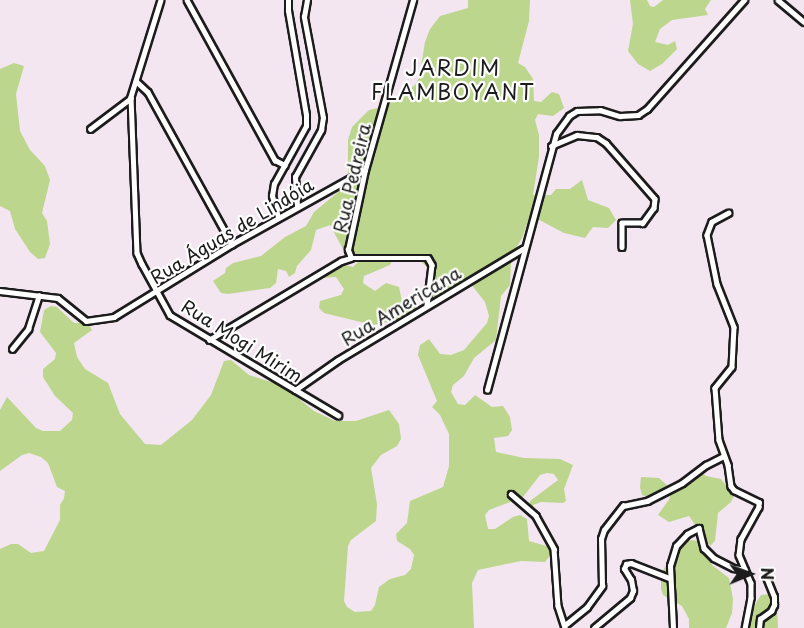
<!DOCTYPE html>
<meta charset="utf-8">
<style>
body{margin:0}
#map{position:relative;width:804px;height:628px;overflow:hidden;background:#f3e6f0;font-family:"Playpen Sans",sans-serif}
div>[style]{position:absolute}
.green>*{inset:0;background:#bcd68d}
.roads{filter:drop-shadow(2px 0 #1c1c1c) drop-shadow(-2px 0 #1c1c1c) drop-shadow(0 2px #1c1c1c) drop-shadow(0 -2px #1c1c1c)}
.street>*{height:4.5px;margin:-2.25px;padding:0 2.25px;transform-origin:2.25px;border-radius:2.25px;background:#fff}
span{translate:-50% -50%;white-space:nowrap;text-align:center;line-height:1.15;-webkit-text-stroke:4.5px #fff;paint-order:stroke}
.street-label{font-size:18px;color:#1c1c1c}
.quarter-label{font-size:21px;color:#1c1c1c;letter-spacing:1.5px}
.north{position:absolute;left:720px;top:544px;width:60px;height:60px;-webkit-text-stroke:4px #fff;paint-order:stroke;rotate:89deg;font-size:16px;font-weight:700;line-height:24px;text-align:center;color:#1c1c1c}
.north::after{content:'';display:block;margin:auto;width:21px;height:27px;background:#1c1c1c;clip-path:polygon(50% 0,100% 100%,50% 72%,0 100%)}
</style>
<div id="map">
<div class="green">
<i style="clip-path:polygon(468px 0,530px 0,529px 21px,518px 63px,525px 67px,533px 79px,534px 101px,541px 102px,552px 92px,559px 94px,564px 108px,553px 116px,538px 114px,535px 120px,539px 135px,539px 157px,533px 195px,551px 195px,556px 189px,570px 189px,582px 180px,588px 200px,609px 208px,616px 220px,608px 228px,593px 227px,585px 238px,564px 233px,530px 215px,522px 238px,509px 260px,511px 263px,510px 285px,501px 296px,496px 340px,474px 358px,464px 376px,453px 385px,451px 392px,458px 404px,465px 405px,475px 395px,492px 407px,503px 406px,510px 417px,512px 430px,508px 436px,494px 438px,496px 452px,524px 458px,560px 459px,573px 465px,564px 489px,566px 501px,563px 503px,541px 502px,533px 505px,534px 511px,530px 508px,530px 501px,558px 480px,554px 474px,547px 473px,540px 475px,523px 497px,489px 510px,485px 515px,488px 529px,495px 529px,513px 517px,520px 515px,527px 519px,529px 541px,550px 547px,550px 556px,545px 562px,521px 561px,478px 570px,472px 583px,474px 628px,0 628px,0 549px,11px 544px,18px 544px,31px 553px,44px 551px,60px 520px,60px 505px,64px 498px,65px 491px,57px 487px,48px 463px,41px 457px,29px 453px,22px 455px,0 471px,0 410px,7px 397px,36px 428px,43px 431px,60px 431px,72px 420px,73px 413px,55px 396px,43px 377px,43px 369px,55px 359px,56px 353px,40px 332px,44px 310px,51px 306px,57px 307px,74px 323px,88px 323px,92px 330px,74px 343px,77px 357px,85px 369px,108px 383px,120px 414px,145px 444px,161px 445px,192px 420px,211px 395px,224px 361px,231px 360px,249px 375px,283px 386px,314px 411px,335px 421px,356px 421px,389px 410px,399px 424px,401px 439px,397px 446px,381px 455px,371px 468px,377px 504px,376px 521px,351px 540px,348px 546px,344px 601px,347px 607px,355px 612px,371px 611px,375px 605px,379px 587px,390px 579px,405px 575px,411px 569px,414px 555px,410px 549px,397px 541px,396px 534px,407px 523px,410px 501px,443px 487px,449px 466px,449px 434px,440px 415px,432px 407px,437px 401px,418px 355px,420px 345px,429px 339px,440px 354px,451px 355px,464px 350px,487px 323px,489px 316px,485px 302px,467px 279px,431px 302px,424px 300px,424px 286px,429px 272px,426px 266px,412px 254px,395px 254px,390px 265px,364px 276px,363px 283px,375px 291px,386px 283px,399px 287px,402px 301px,415px 304px,417px 311px,414px 318px,401px 323px,387px 322px,373px 325px,324px 313px,319px 308px,320px 301px,341px 295px,344px 289px,336px 277px,322px 278px,315px 275px,332px 262px,353px 267px,358px 262px,355px 256px,343px 249px,330px 225px,316px 230px,311px 250px,297px 266px,295px 273px,289px 277px,286px 271px,278px 269px,276px 283px,270px 288px,228px 294px,221px 293px,213px 281px,225px 273px,226px 268px,233px 263px,261px 256px,285px 237px,306px 226px,314px 212px,344px 187px,348px 173px,348px 140px,352px 127px,369px 110px,382px 107px,415px 85px,419px 78px,425px 42px,430px 29px,440px 16px,468px 8px)"></i>
<i style="clip-path:polygon(630px 0,647px 0,650px 6px,654px 7px,663px 0,711px 0,705px 9px,708px 15px,672px 20px,660px 29px,655px 42px,668px 45px,675px 41px,677px 49px,662px 64px,650px 71px,638px 64px,628px 51px,633px 24px)"></i>
<i style="clip-path:polygon(14px 63px,24px 66px,16px 94px,20px 131px,30px 150px,45px 166px,50px 180px,42px 213px,47px 221px,50px 244px,45px 258px,38px 259px,30px 252px,15px 229px,10px 211px,0 206px,0 69px)"></i>
<i style="clip-path:polygon(700px 467px,701px 472px,706px 476px,721px 479px,734px 496px,731px 502px,718px 513px,715px 541px,710px 546px,689px 516px,669px 522px,658px 515px,670px 498px,668px 491px,660px 491px,648px 497px,642px 495px,640px 487px,641px 477px,659px 478px,669px 487px,676px 487px,689px 482px)"></i>
<i style="clip-path:polygon(687px 540px,702px 541px,712px 565px,729px 578px,733px 599px,732px 613px,726px 628px,689px 628px,689px 619px,682px 606px,663px 595px,661px 589px,661px 574px,676px 548px)"></i>
<i style="clip-path:polygon(769px 594px,777px 606px,778px 628px,745px 628px,756px 603px,761px 595px)"></i>
</div>
<div class="roads">
<div class="street">
<i style="left:161px;top:0;width:102px;rotate:107.2deg"></i>
<i style="left:131px;top:97px;width:156px;rotate:87.8deg"></i>
<i style="left:137px;top:253px;width:12px;rotate:66deg"></i>
<i style="left:142px;top:264px;width:58px;rotate:61.2deg"></i>
<i style="left:170px;top:315px;width:196px;rotate:30.8deg"></i>
<i style="left:187px;top:0;width:183px;rotate:61.2deg"></i>
<i style="left:275px;top:160px;width:11px;rotate:27deg"></i>
<i style="left:778px;top:0;width:34px;rotate:40deg"></i>
<i style="left:136px;top:81px;width:16px;rotate:43deg"></i>
<i style="left:148px;top:92px;width:174px;rotate:61.1deg"></i>
<i style="left:90px;top:129px;width:51px;rotate:-37.1deg"></i>
<i style="left:551px;top:146px;width:28px;rotate:-23deg"></i>
<i style="left:577px;top:135px;width:20px;rotate:6deg"></i>
<i style="left:597px;top:137px;width:11px;rotate:34deg"></i>
<i style="left:606px;top:143px;width:74px;rotate:48.8deg"></i>
<i style="left:655px;top:199px;width:9px;rotate:96deg"></i>
<i style="left:654px;top:208px;width:19px;rotate:126deg"></i>
<i style="left:643px;top:223px;width:21px;rotate:180deg"></i>
<i style="left:622px;top:223px;width:24px;rotate:90deg"></i>
<i style="left:297px;top:206px;width:29px;rotate:-94deg"></i>
<i style="left:295px;top:177px;width:54px;rotate:-61deg"></i>
<i style="left:321px;top:130px;width:12px;rotate:-81deg"></i>
<i style="left:323px;top:118px;width:103px;rotate:-100.7deg"></i>
<i style="left:304px;top:17px;width:17px;rotate:-80deg"></i>
<i style="left:729px;top:213px;width:19px;rotate:152deg"></i>
<i style="left:712px;top:222px;width:14px;rotate:111deg"></i>
<i style="left:707px;top:235px;width:50px;rotate:78.5deg"></i>
<i style="left:717px;top:284px;width:46px;rotate:68.4deg"></i>
<i style="left:734px;top:327px;width:40px;rotate:92.9deg"></i>
<i style="left:732px;top:367px;width:27px;rotate:129deg"></i>
<i style="left:715px;top:388px;width:52px;rotate:85.6deg"></i>
<i style="left:719px;top:440px;width:27px;rotate:70deg"></i>
<i style="left:728px;top:465px;width:21px;rotate:82deg"></i>
<i style="left:731px;top:486px;width:5px;rotate:53deg"></i>
<i style="left:734px;top:490px;width:28px;rotate:26deg"></i>
<i style="left:759px;top:502px;width:5px;rotate:90deg"></i>
<i style="left:759px;top:507px;width:37px;rotate:119deg"></i>
<i style="left:741px;top:539px;width:16px;rotate:97deg"></i>
<i style="left:739px;top:555px;width:30px;rotate:67deg"></i>
<i style="left:751px;top:583px;width:15px;rotate:90deg"></i>
<i style="left:751px;top:598px;width:31px;rotate:101deg"></i>
<i style="left:278px;top:217px;width:22px;rotate:-106deg"></i>
<i style="left:272px;top:196px;width:12px;rotate:-81deg"></i>
<i style="left:274px;top:184px;width:66px;rotate:-61.1deg"></i>
<i style="left:306px;top:126px;width:11px;rotate:-90deg"></i>
<i style="left:306px;top:115px;width:106px;rotate:-99.8deg"></i>
<i style="left:288px;top:11px;width:11px;rotate:-90deg"></i>
<i style="left:351px;top:258px;width:9px;rotate:-111deg"></i>
<i style="left:348px;top:250px;width:82px;rotate:-78deg"></i>
<i style="left:365px;top:170px;width:177px;rotate:-74.2deg"></i>
<i style="left:0;top:291px;width:58px;rotate:6.9deg"></i>
<i style="left:58px;top:298px;width:36px;rotate:39deg"></i>
<i style="left:86px;top:321px;width:28px;rotate:-8deg"></i>
<i style="left:114px;top:317px;width:139px;rotate:-31.7deg"></i>
<i style="left:232px;top:244px;width:152px;rotate:-29.1deg"></i>
<i style="left:209px;top:340px;width:154px;rotate:-30.9deg"></i>
<i style="left:341px;top:261px;width:10px;rotate:-17deg"></i>
<i style="left:351px;top:258px;width:77px"></i>
<i style="left:428px;top:258px;width:8px;rotate:60deg"></i>
<i style="left:432px;top:265px;width:41px;rotate:97deg"></i>
<i style="left:12px;top:349px;width:26px;rotate:-51deg"></i>
<i style="left:28px;top:329px;width:35px;rotate:-72deg"></i>
<i style="left:295px;top:390px;width:52px;rotate:-34.9deg"></i>
<i style="left:338px;top:360px;width:216px;rotate:-31deg"></i>
<i style="left:487px;top:390px;width:265px;rotate:-74.9deg"></i>
<i style="left:556px;top:134px;width:22px;rotate:-54deg"></i>
<i style="left:569px;top:116px;width:9px;rotate:-32deg"></i>
<i style="left:577px;top:111px;width:23px;rotate:-2deg"></i>
<i style="left:600px;top:110px;width:21px;rotate:17deg"></i>
<i style="left:620px;top:116px;width:18px;rotate:-3deg"></i>
<i style="left:638px;top:115px;width:11px;rotate:-34deg"></i>
<i style="left:647px;top:109px;width:146px;rotate:-48.3deg"></i>
<i style="left:511px;top:494px;width:33px;rotate:41deg"></i>
<i style="left:536px;top:516px;width:38px;rotate:61deg"></i>
<i style="left:554px;top:549px;width:57px;rotate:86deg"></i>
<i style="left:558px;top:606px;width:23px;rotate:72deg"></i>
<i style="left:565px;top:625px;width:28px;rotate:-39deg"></i>
<i style="left:587px;top:607px;width:26px;rotate:-54deg"></i>
<i style="left:602px;top:586px;width:47px;rotate:-91.2deg"></i>
<i style="left:601px;top:539px;width:9px;rotate:-72deg"></i>
<i style="left:604px;top:530px;width:31px;rotate:-52deg"></i>
<i style="left:623px;top:506px;width:25px;rotate:-12deg"></i>
<i style="left:647px;top:501px;width:39px;rotate:-27deg"></i>
<i style="left:682px;top:483px;width:30px;rotate:-37deg"></i>
<i style="left:706px;top:465px;width:20px;rotate:-27deg"></i>
<i style="left:594px;top:628px;width:47px;rotate:-39.8deg"></i>
<i style="left:630px;top:598px;width:8px;rotate:-67deg"></i>
<i style="left:633px;top:591px;width:11px;rotate:-100deg"></i>
<i style="left:631px;top:580px;width:13px;rotate:-122deg"></i>
<i style="left:624px;top:569px;width:5px;rotate:-68deg"></i>
<i style="left:626px;top:564px;width:5px;rotate:-11deg"></i>
<i style="left:631px;top:563px;width:41px;rotate:21.5deg"></i>
<i style="left:673px;top:628px;width:62px;rotate:-92.8deg"></i>
<i style="left:670px;top:566px;width:21px;rotate:-73deg"></i>
<i style="left:676px;top:546px;width:16px;rotate:-47deg"></i>
<i style="left:687px;top:534px;width:13px;rotate:-27deg"></i>
<i style="left:699px;top:528px;width:21px;rotate:76deg"></i>
<i style="left:704px;top:548px;width:14px;rotate:45deg"></i>
<i style="left:714px;top:558px;width:22px;rotate:27deg"></i>
<i style="left:734px;top:568px;width:11px;rotate:10deg"></i>
<i style="left:759px;top:628px;width:9px;rotate:-84deg"></i>
<i style="left:760px;top:619px;width:14px;rotate:-36deg"></i>
<i style="left:771px;top:611px;width:7px;rotate:-63deg"></i>
<i style="left:774px;top:605px;width:8px;rotate:-90deg"></i>
<i style="left:774px;top:597px;width:22px;rotate:-112deg"></i>
</div>
</div>
<div class="street-label">
<span style="left:352px;top:178px;rotate:-77deg">Rua Pedreira</span>
<span style="left:232px;top:231px;rotate:-31deg">Rua Águas de Lindóia</span>
<span style="left:401px;top:306px;rotate:-31deg">Rua Americana</span>
<span style="left:242px;top:341px;rotate:32deg">Rua Mogi Mirim</span>
</div>
<div class="quarter-label">
<span style="left:453px;top:79px">JARDIM<br>FLAMBOYANT</span>
</div>
<div class="north">N</div>
</div>
